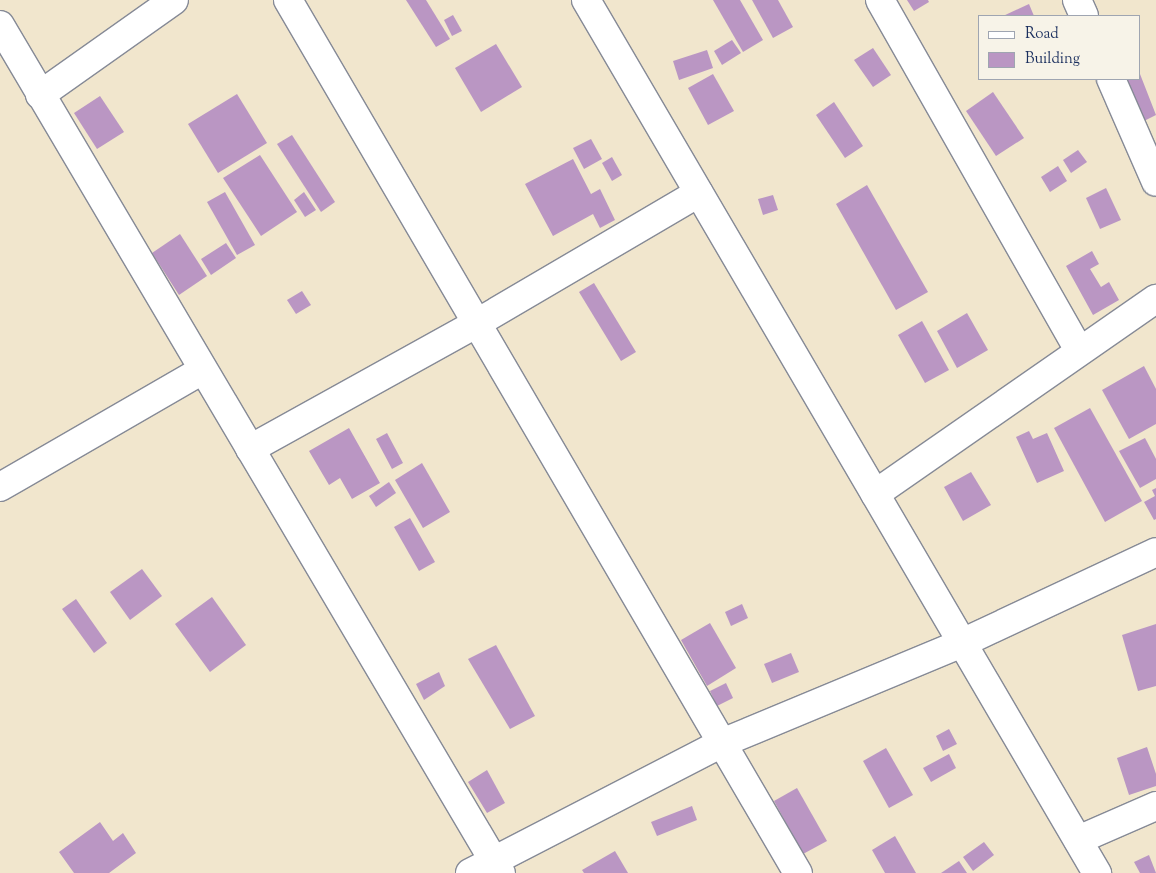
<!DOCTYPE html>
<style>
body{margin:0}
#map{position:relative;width:1156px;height:873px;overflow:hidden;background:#f1e6cd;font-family:"Sorts Mill Goudy",serif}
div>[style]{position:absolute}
.building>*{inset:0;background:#ba96c3}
.roads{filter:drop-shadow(1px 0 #868a96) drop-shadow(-1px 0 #868a96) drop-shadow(0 1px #868a96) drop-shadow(0 -1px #868a96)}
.minor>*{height:28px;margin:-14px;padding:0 14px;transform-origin:14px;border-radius:14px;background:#fff}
span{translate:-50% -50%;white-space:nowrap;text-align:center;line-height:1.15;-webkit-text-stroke:4.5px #f7f3e8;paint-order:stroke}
.legend{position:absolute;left:978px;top:15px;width:162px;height:65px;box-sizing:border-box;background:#f7f3e8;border:1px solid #9fa5b1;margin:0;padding:6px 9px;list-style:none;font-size:15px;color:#1b2f5e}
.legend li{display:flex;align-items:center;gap:10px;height:25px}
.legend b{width:25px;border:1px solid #9fa5b1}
</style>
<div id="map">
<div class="building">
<i style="clip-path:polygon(406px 0,426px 0,450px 39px,436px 47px)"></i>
<i style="clip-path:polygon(713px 0,740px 0,763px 40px,743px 52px)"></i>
<i style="clip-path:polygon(752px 0,778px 0,793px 27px,773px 38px)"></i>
<i style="clip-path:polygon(907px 0,928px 0,929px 2px,914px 11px)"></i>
<i style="clip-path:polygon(1029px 4px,1034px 16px,1003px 16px)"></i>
<i style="clip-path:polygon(453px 15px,462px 31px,452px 36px,444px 20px)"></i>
<i style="clip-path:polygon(732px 40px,741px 53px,722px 65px,714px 51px)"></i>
<i style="clip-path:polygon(496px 44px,522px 87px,481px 112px,455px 68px)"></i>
<i style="clip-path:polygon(873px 48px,891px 75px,873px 87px,854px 60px)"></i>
<i style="clip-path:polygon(707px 50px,713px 68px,679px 80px,673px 61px)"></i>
<i style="clip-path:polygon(713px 74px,734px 111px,708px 125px,688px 88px)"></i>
<i style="clip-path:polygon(1140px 74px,1156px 115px,1140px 123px,1125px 79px,1140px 79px)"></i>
<i style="clip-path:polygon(993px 92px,1024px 138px,996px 156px,966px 111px)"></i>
<i style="clip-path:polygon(237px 94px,267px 143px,218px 173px,188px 124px)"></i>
<i style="clip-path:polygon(100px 96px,124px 132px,97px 149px,74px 113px)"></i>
<i style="clip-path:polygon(834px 102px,863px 146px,845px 158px,816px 115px)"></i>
<i style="clip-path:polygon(292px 135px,335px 202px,321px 212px,277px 144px)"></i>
<i style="clip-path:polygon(591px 139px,602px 159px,584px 169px,573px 148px)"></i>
<i style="clip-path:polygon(1078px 150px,1087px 162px,1071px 173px,1063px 160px)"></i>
<i style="clip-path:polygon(260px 155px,297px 212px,261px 236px,223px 178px)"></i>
<i style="clip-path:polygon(612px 157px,622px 175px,612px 181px,602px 163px)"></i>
<i style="clip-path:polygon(573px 159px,591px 194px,600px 189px,615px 220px,600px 228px,593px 214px,553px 236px,525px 184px)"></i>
<i style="clip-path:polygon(1058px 166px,1067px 181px,1050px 192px,1041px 177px)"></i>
<i style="clip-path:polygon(867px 185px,928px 292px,896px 310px,836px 204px)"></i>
<i style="clip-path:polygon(1106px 188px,1121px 220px,1100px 229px,1086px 198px)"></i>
<i style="clip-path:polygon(225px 192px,255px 245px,237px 255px,207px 202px)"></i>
<i style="clip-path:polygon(304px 192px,316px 210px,305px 217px,294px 200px)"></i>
<i style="clip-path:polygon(773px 195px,778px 210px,763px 215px,758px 199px)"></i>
<i style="clip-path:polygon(180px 234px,207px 276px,179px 295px,152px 253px)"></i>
<i style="clip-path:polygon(226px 243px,236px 258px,211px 275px,201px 259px)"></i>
<i style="clip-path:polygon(1092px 251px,1099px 264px,1090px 269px,1101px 287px,1109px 282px,1119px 300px,1093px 315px,1066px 266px)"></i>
<i style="clip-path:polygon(594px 283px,636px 352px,621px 361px,579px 292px)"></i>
<i style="clip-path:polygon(302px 291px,311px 305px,296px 314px,287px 300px)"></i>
<i style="clip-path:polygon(967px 313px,988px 350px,957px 368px,937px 331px)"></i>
<i style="clip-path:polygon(922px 321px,949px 370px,925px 383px,898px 335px)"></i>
<i style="clip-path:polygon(1144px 366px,1156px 389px,1156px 424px,1129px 439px,1102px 390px)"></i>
<i style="clip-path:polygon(1090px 408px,1142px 501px,1105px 522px,1054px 428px)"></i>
<i style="clip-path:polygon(349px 428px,380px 483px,352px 499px,340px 478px,329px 485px,309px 451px)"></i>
<i style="clip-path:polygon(1029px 431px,1033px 439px,1047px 433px,1064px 471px,1037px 483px,1016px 437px)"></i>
<i style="clip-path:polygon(387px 433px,403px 463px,392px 469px,376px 439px)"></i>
<i style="clip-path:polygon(1145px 438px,1156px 459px,1156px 479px,1140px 488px,1119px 451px)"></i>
<i style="clip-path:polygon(422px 463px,450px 512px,423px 528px,395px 480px)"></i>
<i style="clip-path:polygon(971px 472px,991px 505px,963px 521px,944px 487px)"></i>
<i style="clip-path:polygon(389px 482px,396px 493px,376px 507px,369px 496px)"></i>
<i style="clip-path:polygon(1156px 488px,1156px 519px,1154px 520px,1144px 502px,1155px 496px,1152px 490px)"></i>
<i style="clip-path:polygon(410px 518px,435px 562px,419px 571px,394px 527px)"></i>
<i style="clip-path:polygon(142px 569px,162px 596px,130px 620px,110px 592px)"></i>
<i style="clip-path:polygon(212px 597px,246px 645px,210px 672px,175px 624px)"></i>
<i style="clip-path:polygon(76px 599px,107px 643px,94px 653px,62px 609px)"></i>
<i style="clip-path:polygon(742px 604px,748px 618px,731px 626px,725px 612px)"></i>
<i style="clip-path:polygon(710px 623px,736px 668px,707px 686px,681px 640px)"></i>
<i style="clip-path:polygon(1156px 624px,1156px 686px,1138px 691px,1122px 635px)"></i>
<i style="clip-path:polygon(496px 645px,535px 716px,510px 729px,468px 659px)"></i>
<i style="clip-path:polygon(791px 653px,799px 672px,772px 683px,764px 664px)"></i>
<i style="clip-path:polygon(439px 672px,445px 686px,424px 700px,416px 684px)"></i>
<i style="clip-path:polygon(726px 683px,733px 698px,717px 706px,710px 691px)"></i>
<i style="clip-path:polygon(949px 729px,957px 744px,943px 751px,936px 736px)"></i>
<i style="clip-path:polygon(1147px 747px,1156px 774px,1156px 786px,1129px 795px,1117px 758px)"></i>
<i style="clip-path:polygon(886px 748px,913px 795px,889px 808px,863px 761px)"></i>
<i style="clip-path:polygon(949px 754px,956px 768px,931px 782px,923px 768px)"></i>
<i style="clip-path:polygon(487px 770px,505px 803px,487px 813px,468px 782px)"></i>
<i style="clip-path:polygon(797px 788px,827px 841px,803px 854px,774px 801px)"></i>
<i style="clip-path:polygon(692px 806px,697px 820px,657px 836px,651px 822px)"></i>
<i style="clip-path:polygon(100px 822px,113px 841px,123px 833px,136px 853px,109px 873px,74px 873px,59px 852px)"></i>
<i style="clip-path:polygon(895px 836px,916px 873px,885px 873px,872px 850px)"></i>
<i style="clip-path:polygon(984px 842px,994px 855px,973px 871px,963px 857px)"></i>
<i style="clip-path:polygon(615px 851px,628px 873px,584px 873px,582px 870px)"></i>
<i style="clip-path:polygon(1149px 855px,1156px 873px,1140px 873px,1134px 862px)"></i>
<i style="clip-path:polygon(959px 861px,967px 873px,941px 873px)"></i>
</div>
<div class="roads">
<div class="minor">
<i style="left:288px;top:0;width:1011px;rotate:59.71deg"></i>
<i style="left:586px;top:0;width:1012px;rotate:59.66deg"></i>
<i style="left:880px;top:0;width:403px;rotate:60.4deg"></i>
<i style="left:1077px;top:0;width:17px;rotate:66deg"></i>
<i style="left:0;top:25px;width:985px;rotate:59.43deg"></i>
<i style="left:1111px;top:79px;width:112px;rotate:66.4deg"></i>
<i style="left:40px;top:95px;width:164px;rotate:-35.3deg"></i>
<i style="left:250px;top:449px;width:260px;rotate:-29deg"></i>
<i style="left:477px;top:323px;width:257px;rotate:-30.4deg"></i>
<i style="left:0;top:487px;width:234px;rotate:-30deg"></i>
<i style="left:875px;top:494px;width:342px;rotate:-34.8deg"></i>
<i style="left:1078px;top:840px;width:85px;rotate:-23.6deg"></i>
<i style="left:470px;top:873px;width:284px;rotate:-27.3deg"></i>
<i style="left:722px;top:743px;width:260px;rotate:-22.6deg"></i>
<i style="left:962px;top:643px;width:214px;rotate:-25.1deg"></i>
</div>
</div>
<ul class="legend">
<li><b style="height:6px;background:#fff"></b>Road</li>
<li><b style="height:14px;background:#ba96c3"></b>Building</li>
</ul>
</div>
